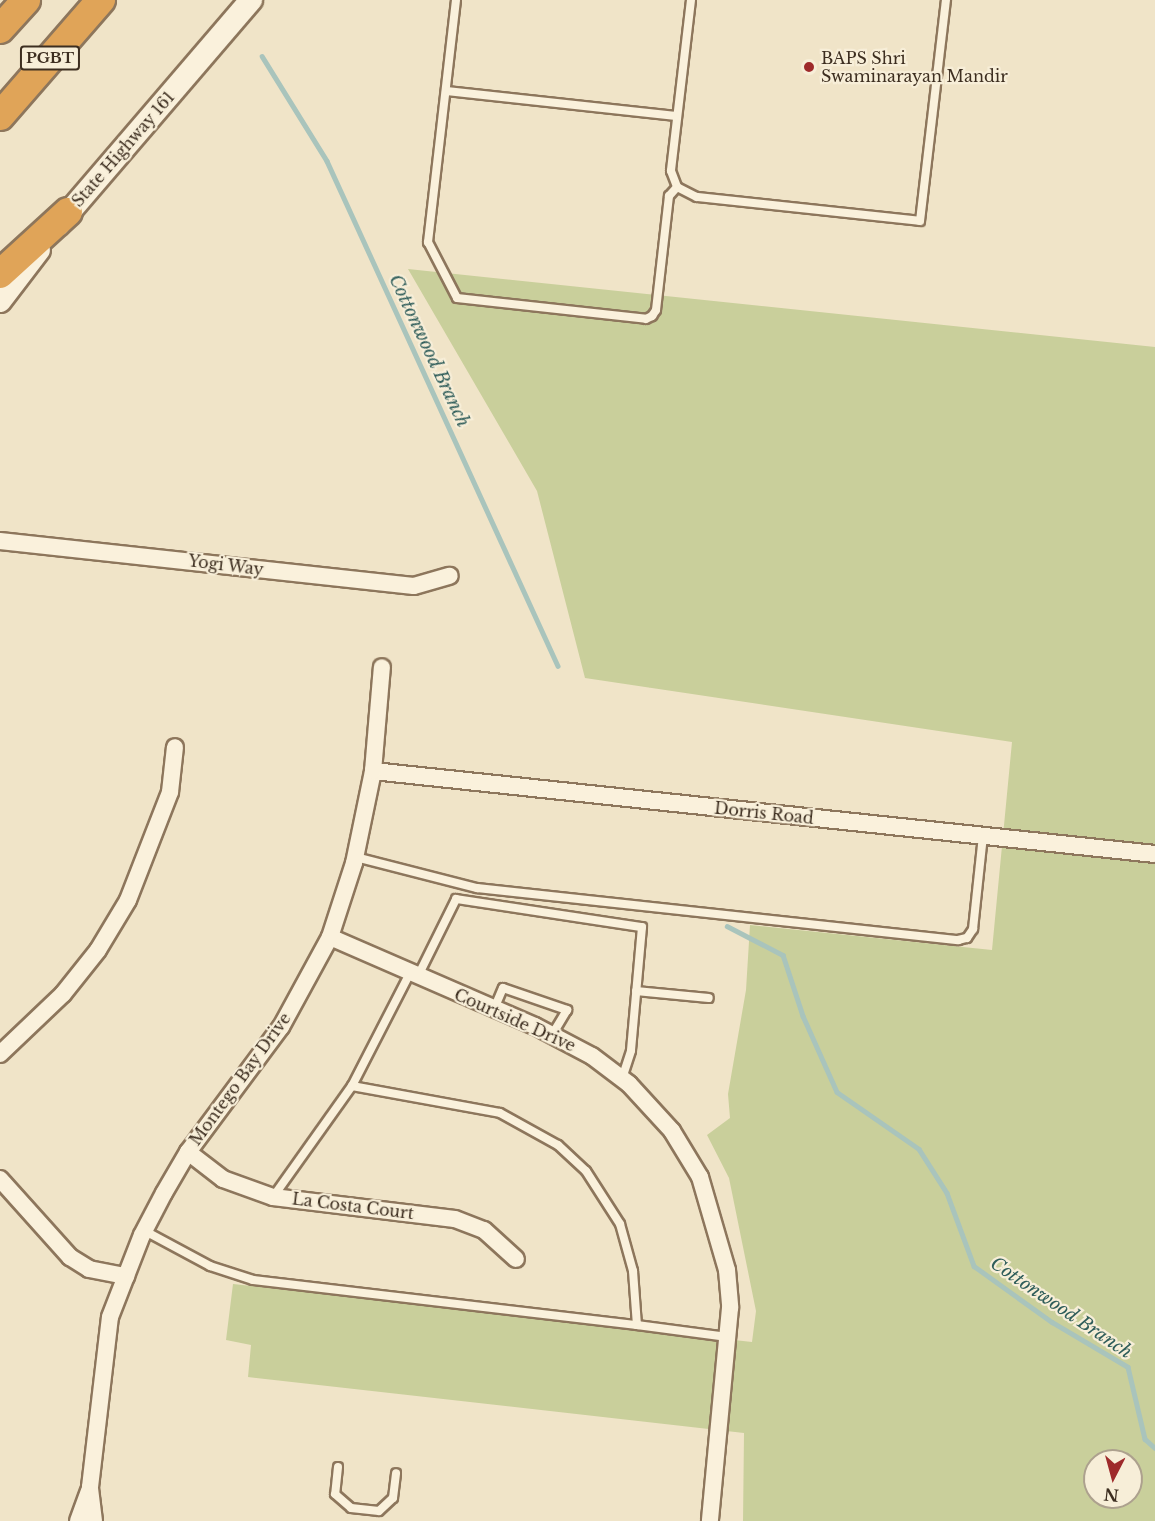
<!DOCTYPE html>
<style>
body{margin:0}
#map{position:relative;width:1155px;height:1521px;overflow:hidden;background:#f0e4c8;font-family:"Libre Baskerville",serif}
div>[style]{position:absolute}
.green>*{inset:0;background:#c9cf9b}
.stream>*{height:4.5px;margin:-2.25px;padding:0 2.25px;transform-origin:2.25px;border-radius:2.25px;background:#a9c4bc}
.roads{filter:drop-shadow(2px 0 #8d765c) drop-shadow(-2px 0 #8d765c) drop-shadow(0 2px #8d765c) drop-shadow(0 -2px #8d765c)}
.service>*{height:8px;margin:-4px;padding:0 4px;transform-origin:4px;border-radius:4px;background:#faf1dc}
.minor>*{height:16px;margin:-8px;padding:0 8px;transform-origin:8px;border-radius:8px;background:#faf1dc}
.secondary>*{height:22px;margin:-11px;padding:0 11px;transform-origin:11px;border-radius:11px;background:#faf1dc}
.motorway>*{height:28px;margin:-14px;padding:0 14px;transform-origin:14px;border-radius:14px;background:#e0a458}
.dots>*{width:16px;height:16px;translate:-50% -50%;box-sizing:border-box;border:3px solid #f7eed8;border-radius:50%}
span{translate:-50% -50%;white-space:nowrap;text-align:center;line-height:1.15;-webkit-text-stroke:4.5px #f7eed8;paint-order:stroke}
.shield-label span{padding:2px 4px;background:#f7eed8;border:2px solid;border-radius:4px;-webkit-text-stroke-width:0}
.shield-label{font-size:15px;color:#3d2e20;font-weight:700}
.poi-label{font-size:16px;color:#3d2e20}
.left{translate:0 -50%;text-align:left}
.street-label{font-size:16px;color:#3d2e20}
.water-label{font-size:18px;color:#2f5d5a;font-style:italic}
.north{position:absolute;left:1083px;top:1449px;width:60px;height:60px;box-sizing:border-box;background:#f7eed8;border:2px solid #ada18e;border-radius:50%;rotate:186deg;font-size:16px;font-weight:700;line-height:24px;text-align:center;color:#3d2e20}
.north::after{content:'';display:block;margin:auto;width:21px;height:27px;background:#9e2a2b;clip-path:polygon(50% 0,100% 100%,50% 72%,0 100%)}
</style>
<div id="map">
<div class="green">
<i style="clip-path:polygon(evenodd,408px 269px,1155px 347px,1155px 1521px,743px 1521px,744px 1433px,248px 1377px,251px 1345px,226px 1340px,233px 1284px,752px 1342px,756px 1311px,729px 1178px,707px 1135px,730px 1118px,728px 1094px,746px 990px,750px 925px,992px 950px,1012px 742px,585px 678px,537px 491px,408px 269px,1095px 1461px,1131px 1461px,1131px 1497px,1095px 1497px,1095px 1461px)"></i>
</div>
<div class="stream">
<i style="left:262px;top:56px;width:123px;rotate:58.2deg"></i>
<i style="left:327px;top:161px;width:555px;rotate:65.42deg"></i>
<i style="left:727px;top:926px;width:63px;rotate:27.4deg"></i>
<i style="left:783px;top:955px;width:64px;rotate:71.8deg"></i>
<i style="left:803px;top:1016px;width:83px;rotate:65.9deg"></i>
<i style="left:837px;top:1092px;width:100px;rotate:34.8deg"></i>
<i style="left:919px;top:1149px;width:52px;rotate:57.5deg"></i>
<i style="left:947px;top:1193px;width:78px;rotate:69.7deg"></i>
<i style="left:974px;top:1266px;width:96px;rotate:35.7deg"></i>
<i style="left:1052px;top:1322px;width:88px;rotate:30.6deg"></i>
<i style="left:1128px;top:1367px;width:74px;rotate:76.7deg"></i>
<i style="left:1145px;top:1439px;width:13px;rotate:42deg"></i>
</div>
<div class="roads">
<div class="service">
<i style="left:456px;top:0;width:244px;rotate:96.6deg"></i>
<i style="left:428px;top:242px;width:63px;rotate:62.6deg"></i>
<i style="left:457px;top:298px;width:190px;rotate:6.3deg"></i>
<i style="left:646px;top:319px;width:7px;rotate:-27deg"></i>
<i style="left:652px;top:316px;width:7px;rotate:-56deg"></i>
<i style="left:656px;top:310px;width:115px;rotate:-83.5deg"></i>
<i style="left:669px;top:196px;width:12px;rotate:-48deg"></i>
<i style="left:691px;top:0;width:172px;rotate:96.7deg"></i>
<i style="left:671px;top:171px;width:17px;rotate:69deg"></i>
<i style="left:677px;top:187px;width:22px;rotate:27deg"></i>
<i style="left:697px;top:197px;width:224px;rotate:6.1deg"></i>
<i style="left:920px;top:221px;width:223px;rotate:-83.3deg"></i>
<i style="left:446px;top:91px;width:232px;rotate:6.2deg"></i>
<i style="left:356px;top:857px;width:125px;rotate:14.4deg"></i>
<i style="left:477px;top:888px;width:484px;rotate:6.2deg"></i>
<i style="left:958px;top:940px;width:9px;rotate:-13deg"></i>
<i style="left:967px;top:938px;width:11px;rotate:-56deg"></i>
<i style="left:973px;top:929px;width:94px;rotate:-83.9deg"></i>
<i style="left:410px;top:973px;width:127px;rotate:117.2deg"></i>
<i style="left:352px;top:1086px;width:150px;rotate:10.3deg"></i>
<i style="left:500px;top:1113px;width:66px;rotate:28.9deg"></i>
<i style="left:558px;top:1145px;width:38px;rotate:43deg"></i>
<i style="left:586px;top:1171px;width:63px;rotate:57.3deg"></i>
<i style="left:620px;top:1224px;width:49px;rotate:74.5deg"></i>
<i style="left:633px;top:1271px;width:54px;rotate:85.8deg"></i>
<i style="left:637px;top:1325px;width:91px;rotate:7.6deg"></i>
<i style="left:418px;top:976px;width:86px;rotate:-63.7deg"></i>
<i style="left:456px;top:899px;width:188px;rotate:8.6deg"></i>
<i style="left:642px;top:927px;width:124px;rotate:95.1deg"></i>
<i style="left:631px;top:1051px;width:29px;rotate:108deg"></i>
<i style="left:636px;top:991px;width:73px;rotate:5.5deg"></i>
<i style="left:494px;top:1009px;width:23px;rotate:-67deg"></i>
<i style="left:503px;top:988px;width:68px;rotate:19deg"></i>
<i style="left:567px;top:1010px;width:29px;rotate:121deg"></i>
<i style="left:273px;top:1197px;width:136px;rotate:-54.6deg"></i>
<i style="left:145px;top:1231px;width:74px;rotate:28.3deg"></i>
<i style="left:210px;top:1266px;width:45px;rotate:18deg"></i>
<i style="left:253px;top:1280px;width:387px;rotate:6.7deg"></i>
<i style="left:338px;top:1467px;width:27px;rotate:96deg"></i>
<i style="left:335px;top:1494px;width:21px;rotate:41deg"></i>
<i style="left:351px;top:1508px;width:28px;rotate:6deg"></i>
<i style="left:379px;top:1511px;width:19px;rotate:-43deg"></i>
<i style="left:393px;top:1498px;width:25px;rotate:-83deg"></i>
</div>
<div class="minor">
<i style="left:0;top:541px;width:416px;rotate:6.2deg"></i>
<i style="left:414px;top:586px;width:37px;rotate:-16deg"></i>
<i style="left:373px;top:771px;width:786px;rotate:6.06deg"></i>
<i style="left:330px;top:937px;width:223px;rotate:23.5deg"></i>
<i style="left:535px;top:1026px;width:64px;rotate:27.8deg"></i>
<i style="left:592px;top:1056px;width:46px;rotate:37.1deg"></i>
<i style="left:629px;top:1084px;width:64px;rotate:47.5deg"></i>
<i style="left:672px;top:1131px;width:54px;rotate:58.7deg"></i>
<i style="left:700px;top:1177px;width:97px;rotate:73.8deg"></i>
<i style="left:727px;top:1270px;width:38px;rotate:85deg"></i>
<i style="left:730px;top:1308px;width:214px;rotate:95.4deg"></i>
<i style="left:0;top:1054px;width:87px;rotate:-43.6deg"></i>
<i style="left:63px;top:994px;width:56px;rotate:-51.5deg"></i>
<i style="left:98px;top:950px;width:58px;rotate:-59deg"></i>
<i style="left:128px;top:900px;width:116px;rotate:-68.7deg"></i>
<i style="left:170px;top:792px;width:45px;rotate:-83.7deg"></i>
<i style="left:188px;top:1152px;width:44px;rotate:37.6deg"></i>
<i style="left:223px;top:1179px;width:53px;rotate:19.8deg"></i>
<i style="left:273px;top:1197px;width:183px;rotate:6.9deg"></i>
<i style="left:455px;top:1219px;width:31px;rotate:21deg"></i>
<i style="left:484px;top:1230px;width:43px;rotate:42.2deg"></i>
<i style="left:0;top:1179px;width:105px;rotate:48.1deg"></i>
<i style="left:70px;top:1257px;width:22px;rotate:32deg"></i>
<i style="left:89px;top:1269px;width:38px;rotate:11deg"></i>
<i style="left:78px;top:1521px;width:32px;rotate:-70deg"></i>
<i style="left:94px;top:1521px;width:34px;rotate:-97deg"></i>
<i style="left:90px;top:1487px;width:171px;rotate:-83.3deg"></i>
<i style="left:110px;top:1317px;width:88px;rotate:-68.7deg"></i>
<i style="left:142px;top:1235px;width:47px;rotate:-62.4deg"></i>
<i style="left:164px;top:1193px;width:48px;rotate:-59.7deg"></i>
<i style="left:188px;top:1152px;width:156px;rotate:-53.4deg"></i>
<i style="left:281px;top:1027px;width:102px;rotate:-61.4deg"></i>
<i style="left:330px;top:937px;width:78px;rotate:-72deg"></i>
<i style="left:354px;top:863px;width:94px;rotate:-78.3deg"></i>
<i style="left:373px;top:771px;width:104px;rotate:-85.1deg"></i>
</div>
<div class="secondary">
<i style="left:59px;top:224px;width:295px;rotate:-49.4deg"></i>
<i style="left:0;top:301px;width:64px;rotate:-52.6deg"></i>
</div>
<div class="motorway">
<i style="left:0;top:29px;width:39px;rotate:-48deg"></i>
<i style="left:0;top:116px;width:154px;rotate:-49deg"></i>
<i style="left:0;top:274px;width:92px;rotate:-42.4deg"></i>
</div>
</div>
<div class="dots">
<i style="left:809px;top:67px;background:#9e2a2b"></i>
</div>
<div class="shield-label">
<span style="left:50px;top:58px">PGBT</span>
</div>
<div class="poi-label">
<span class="left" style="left:821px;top:67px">BAPS Shri<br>Swaminarayan Mandir</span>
</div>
<div class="street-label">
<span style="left:123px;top:149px;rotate:-49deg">State Highway 161</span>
<span style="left:226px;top:565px;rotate:7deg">Yogi Way</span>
<span style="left:764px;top:813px;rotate:6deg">Dorris Road</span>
<span style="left:515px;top:1020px;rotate:24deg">Courtside Drive</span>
<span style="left:240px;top:1079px;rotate:-54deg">Montego Bay Drive</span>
<span style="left:353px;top:1206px;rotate:7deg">La Costa Court</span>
</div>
<div class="water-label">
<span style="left:429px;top:351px;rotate:65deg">Cottonwood Branch</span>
<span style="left:1061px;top:1308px;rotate:34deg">Cottonwood Branch</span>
</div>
<div class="north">N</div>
</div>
